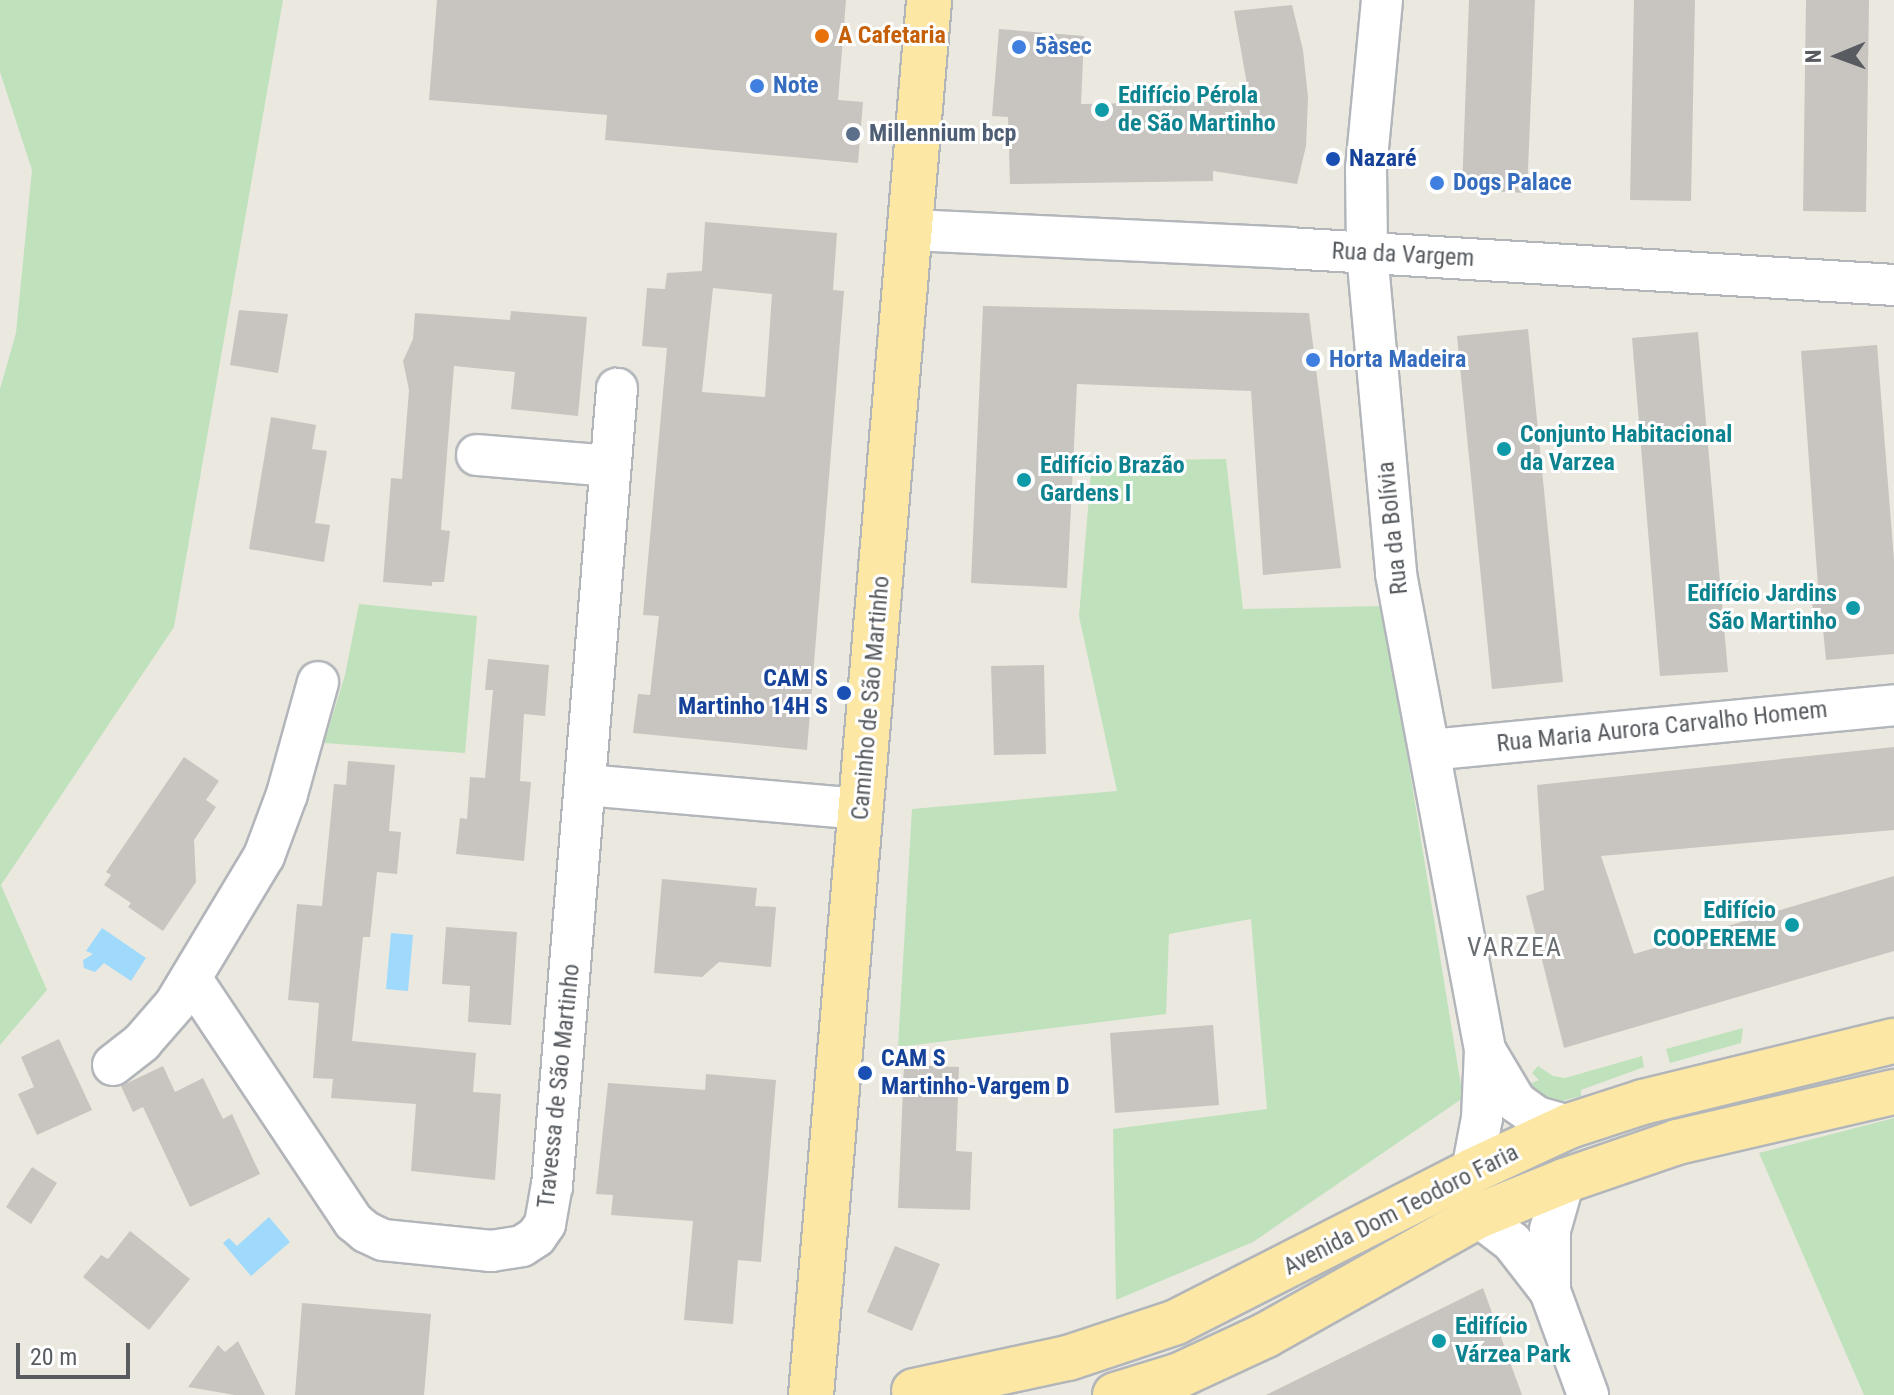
<!DOCTYPE html>
<meta charset="utf-8">
<style>
body{margin:0}
#map{position:relative;width:1894px;height:1395px;overflow:hidden;background:#ebe8df;font-family:"Roboto Condensed",sans-serif}
div>[style]{position:absolute}
.green>*{inset:0;background:#bfe2bc}
.water>*{inset:0;background:#9fdafc}
.building>*{inset:0;background:#c8c4bf}
.roads{filter:drop-shadow(2px 0 #b2b6ba) drop-shadow(-2px 0 #b2b6ba) drop-shadow(0 2px #b2b6ba) drop-shadow(0 -2px #b2b6ba)}
.minor>*{height:40px;margin:-20px;padding:0 20px;transform-origin:20px;border-radius:20px;background:#fff}
.major>*{height:44px;margin:-22px;padding:0 22px;transform-origin:22px;border-radius:22px;background:#fce7a4}
.dots>*{width:22px;height:22px;translate:-50% -50%;box-sizing:border-box;border:4px solid #fff;border-radius:50%}
span{translate:-50% -50%;white-space:nowrap;text-align:center;line-height:1.15;-webkit-text-stroke:6px #fff;paint-order:stroke}
.food-label{font-size:24px;color:#c56008;font-weight:700}
.left{translate:0 -50%;text-align:left}
.shop-label{font-size:24px;color:#366cbe;font-weight:700}
.culture-label{font-size:24px;color:#0d838f;font-weight:700}
.right{translate:-100% -50%;text-align:right}
.service-label{font-size:24px;color:#4e5e75;font-weight:700}
.transit-label{font-size:24px;color:#164399;font-weight:700}
.street-label{font-size:24px;color:#585c60}
.neighbourhood-label{font-size:26px;color:#696e72;letter-spacing:2px}
.north{position:absolute;left:1798px;top:16px;width:80px;height:80px;-webkit-text-stroke:6px #fff;paint-order:stroke;rotate:269deg;font-size:22px;font-weight:700;line-height:32px;text-align:center;color:#585c60}
.north::after{content:'';display:block;margin:auto;width:28px;height:36px;background:#585c60;clip-path:polygon(50% 0,100% 100%,50% 72%,0 100%)}
.scale{position:absolute;left:16px;top:1343px;width:114px;height:36px;box-sizing:border-box;border:4px solid #585c60;border-top:0;padding-left:10px;font-size:24px;line-height:28px;white-space:nowrap;color:#585c60;-webkit-text-stroke:6px #fff;paint-order:stroke}
</style>
<div id="map">
<div class="green">
<i style="clip-path:polygon(0 0,283px 0,174px 627px,1px 885px,47px 990px,0 1045px,0 389px,16px 333px,32px 170px,0 72px)"></i>
<i style="clip-path:polygon(1226px 459px,1243px 609px,1383px 606px,1463px 1098px,1253px 1242px,1116px 1300px,1113px 1129px,1267px 1109px,1251px 919px,1169px 934px,1166px 1014px,898px 1047px,912px 809px,1117px 791px,1079px 616px,1092px 461px)"></i>
<i style="clip-path:polygon(359px 604px,477px 616px,465px 753px,324px 743px,345px 675px)"></i>
<i style="clip-path:polygon(1743px 1028px,1741px 1043px,1670px 1063px,1666px 1049px)"></i>
<i style="clip-path:polygon(1642px 1056px,1644px 1067px,1581px 1090px,1581px 1096px,1559px 1102px,1546px 1103px,1518px 1089px,1539px 1080px,1532px 1073px,1538px 1066px,1553px 1076px,1565px 1078px)"></i>
<i style="clip-path:polygon(1894px 1118px,1894px 1395px,1864px 1395px,1759px 1153px)"></i>
</div>
<div class="water">
<i style="clip-path:polygon(102px 928px,146px 958px,131px 981px,104px 963px,95px 972px,84px 968px,83px 960px,93px 954px,86px 951px)"></i>
<i style="clip-path:polygon(391px 933px,413px 935px,408px 991px,386px 989px)"></i>
<i style="clip-path:polygon(269px 1217px,290px 1242px,251px 1276px,223px 1243px,229px 1238px,237px 1246px)"></i>
</div>
<div class="building">
<i style="clip-path:polygon(437px 0,846px 0,838px 100px,863px 102px,858px 163px,605px 140px,607px 115px,429px 100px)"></i>
<i style="clip-path:polygon(1469px 0,1535px 0,1527px 193px,1462px 190px)"></i>
<i style="clip-path:polygon(1634px 0,1695px 0,1691px 201px,1630px 200px)"></i>
<i style="clip-path:polygon(1806px 0,1869px 0,1866px 212px,1803px 211px)"></i>
<i style="clip-path:polygon(1292px 5px,1303px 50px,1308px 97px,1306px 146px,1297px 184px,1213px 171px,1213px 181px,1010px 184px,1008px 117px,992px 116px,999px 29px,1084px 36px,1081px 104px,1250px 101px,1234px 11px)"></i>
<i style="clip-path:polygon(evenodd,705px 222px,837px 233px,833px 290px,844px 291px,807px 750px,633px 733px,638px 694px,650px 695px,659px 616px,643px 615px,667px 348px,642px 346px,647px 288px,665px 289px,667px 273px,702px 271px,705px 222px,713px 288px,772px 294px,765px 397px,702px 392px,713px 288px)"></i>
<i style="clip-path:polygon(983px 306px,1309px 313px,1341px 568px,1263px 575px,1251px 391px,1077px 384px,1067px 588px,971px 583px)"></i>
<i style="clip-path:polygon(239px 310px,288px 314px,278px 373px,230px 365px)"></i>
<i style="clip-path:polygon(511px 311px,587px 317px,578px 416px,511px 409px,515px 372px,454px 366px,441px 530px,450px 531px,444px 582px,432px 582px,432px 586px,383px 582px,391px 478px,402px 479px,409px 390px,403px 361px,413px 339px,415px 313px,510px 320px)"></i>
<i style="clip-path:polygon(1528px 329px,1563px 682px,1492px 689px,1457px 336px)"></i>
<i style="clip-path:polygon(1698px 332px,1728px 672px,1660px 676px,1632px 338px)"></i>
<i style="clip-path:polygon(1877px 345px,1894px 560px,1894px 654px,1826px 660px,1823px 629px,1814px 629px,1811px 586px,1818px 586px,1801px 351px)"></i>
<i style="clip-path:polygon(271px 417px,316px 425px,312px 449px,327px 451px,315px 523px,330px 525px,324px 562px,249px 549px)"></i>
<i style="clip-path:polygon(488px 659px,549px 665px,545px 716px,524px 714px,520px 781px,531px 782px,524px 861px,456px 854px,460px 818px,467px 819px,470px 777px,485px 778px,493px 690px,485px 690px)"></i>
<i style="clip-path:polygon(1044px 665px,1046px 754px,994px 755px,991px 666px)"></i>
<i style="clip-path:polygon(1894px 747px,1894px 830px,1601px 856px,1634px 954px,1894px 876px,1894px 951px,1564px 1048px,1526px 896px,1544px 890px,1537px 785px)"></i>
<i style="clip-path:polygon(184px 757px,219px 781px,206px 800px,216px 807px,194px 840px,196px 882px,163px 931px,128px 907px,131px 903px,104px 885px,111px 875px,106px 872px)"></i>
<i style="clip-path:polygon(348px 761px,395px 765px,389px 831px,401px 832px,397px 874px,377px 872px,370px 937px,363px 937px,352px 1041px,476px 1053px,473px 1092px,501px 1094px,495px 1180px,411px 1171px,416px 1104px,331px 1098px,333px 1079px,313px 1078px,319px 1003px,288px 1000px,297px 904px,322px 906px,334px 784px,346px 785px)"></i>
<i style="clip-path:polygon(662px 879px,757px 888px,755px 906px,776px 907px,771px 967px,719px 962px,702px 977px,654px 973px)"></i>
<i style="clip-path:polygon(446px 927px,517px 932px,511px 1025px,468px 1022px,470px 986px,442px 984px)"></i>
<i style="clip-path:polygon(1213px 1025px,1219px 1105px,1115px 1113px,1110px 1033px)"></i>
<i style="clip-path:polygon(59px 1039px,92px 1110px,37px 1135px,18px 1094px,34px 1087px,21px 1057px)"></i>
<i style="clip-path:polygon(904px 1065px,959px 1067px,956px 1151px,972px 1152px,970px 1210px,898px 1208px)"></i>
<i style="clip-path:polygon(163px 1066px,175px 1092px,203px 1078px,223px 1119px,232px 1114px,260px 1174px,190px 1207px,143px 1107px,133px 1112px,121px 1086px)"></i>
<i style="clip-path:polygon(706px 1074px,776px 1080px,761px 1262px,738px 1260px,733px 1324px,684px 1320px,693px 1221px,611px 1215px,613px 1195px,596px 1194px,608px 1083px,705px 1090px)"></i>
<i style="clip-path:polygon(32px 1167px,57px 1183px,31px 1224px,6px 1207px)"></i>
<i style="clip-path:polygon(130px 1231px,190px 1279px,149px 1330px,83px 1277px,101px 1255px,108px 1259px)"></i>
<i style="clip-path:polygon(895px 1246px,940px 1264px,912px 1331px,867px 1312px)"></i>
<i style="clip-path:polygon(1483px 1288px,1522px 1395px,1266px 1395px)"></i>
<i style="clip-path:polygon(302px 1303px,431px 1314px,424px 1395px,295px 1395px)"></i>
<i style="clip-path:polygon(238px 1341px,265px 1395px,235px 1395px,188px 1387px,218px 1345px,225px 1352px)"></i>
</div>
<div class="roads">
<div class="minor">
<i style="left:1382px;top:0;width:169px;rotate:95.4deg"></i>
<i style="left:1366px;top:168px;width:85px;rotate:89.3deg"></i>
<i style="left:1367px;top:253px;width:322px;rotate:84.8deg"></i>
<i style="left:1396px;top:574px;width:484px;rotate:79.4deg"></i>
<i style="left:1485px;top:1050px;width:68px;rotate:92.5deg"></i>
<i style="left:1482px;top:1118px;width:54px;rotate:100.7deg"></i>
<i style="left:911px;top:230px;width:377px;rotate:2.7deg"></i>
<i style="left:1288px;top:248px;width:607px;rotate:3.49deg"></i>
<i style="left:477px;top:455px;width:133px;rotate:4.7deg"></i>
<i style="left:1430px;top:750px;width:466px;rotate:-5.5deg"></i>
<i style="left:586px;top:785px;width:277px;rotate:5deg"></i>
<i style="left:191px;top:978px;width:293px;rotate:56.3deg"></i>
<i style="left:354px;top:1222px;width:16px;rotate:40deg"></i>
<i style="left:366px;top:1232px;width:19px;rotate:25deg"></i>
<i style="left:383px;top:1240px;width:109px;rotate:5.8deg"></i>
<i style="left:491px;top:1251px;width:31px;rotate:-9deg"></i>
<i style="left:522px;top:1246px;width:17px;rotate:-33deg"></i>
<i style="left:536px;top:1237px;width:16px;rotate:-55deg"></i>
<i style="left:545px;top:1224px;width:39px;rotate:-80deg"></i>
<i style="left:552px;top:1186px;width:800px;rotate:-85.34deg"></i>
<i style="left:1485px;top:1050px;width:61px;rotate:59.2deg"></i>
<i style="left:1516px;top:1102px;width:26px;rotate:36deg"></i>
<i style="left:1537px;top:1117px;width:33px;rotate:16deg"></i>
<i style="left:113px;top:1065px;width:37px;rotate:-38deg"></i>
<i style="left:142px;top:1042px;width:50px;rotate:-49deg"></i>
<i style="left:175px;top:1004px;width:173px;rotate:-59deg"></i>
<i style="left:264px;top:856px;width:66px;rotate:-69.6deg"></i>
<i style="left:287px;top:794px;width:116px;rotate:-74.5deg"></i>
<i style="left:1478px;top:1216px;width:43px;rotate:37.4deg"></i>
<i style="left:1512px;top:1242px;width:62px;rotate:52.2deg"></i>
<i style="left:1550px;top:1291px;width:111px;rotate:69.9deg"></i>
<i style="left:1550px;top:1291px;width:61px;rotate:-90deg"></i>
<i style="left:1550px;top:1230px;width:51px;rotate:-74.1deg"></i>
</div>
<div class="major">
<i style="left:914px;top:1391px;width:157px;rotate:-12.1deg"></i>
<i style="left:1068px;top:1358px;width:114px;rotate:-18.4deg"></i>
<i style="left:1176px;top:1322px;width:332px;rotate:-27deg"></i>
<i style="left:1472px;top:1171px;width:107px;rotate:-24.9deg"></i>
<i style="left:1569px;top:1126px;width:78px;rotate:-18deg"></i>
<i style="left:1643px;top:1102px;width:258px;rotate:-13.7deg"></i>
<i style="left:811px;top:1395px;width:1400px;rotate:-85.16deg"></i>
<i style="left:1115px;top:1395px;width:68px;rotate:-17.1deg"></i>
<i style="left:1180px;top:1375px;width:95px;rotate:-24.9deg"></i>
<i style="left:1266px;top:1335px;width:243px;rotate:-29.3deg"></i>
<i style="left:1478px;top:1216px;width:93px;rotate:-22.1deg"></i>
<i style="left:1564px;top:1181px;width:120px;rotate:-19deg"></i>
<i style="left:1677px;top:1142px;width:223px;rotate:-13deg"></i>
</div>
</div>
<div class="dots">
<i style="left:822px;top:36px;background:#e8710a"></i>
<i style="left:1019px;top:47px;background:#3f7fe0"></i>
<i style="left:757px;top:86px;background:#3f7fe0"></i>
<i style="left:1102px;top:110px;background:#0f9aa8"></i>
<i style="left:853px;top:134px;background:#5c6f8a"></i>
<i style="left:1333px;top:159px;background:#1a4fb4"></i>
<i style="left:1437px;top:183px;background:#3f7fe0"></i>
<i style="left:1313px;top:360px;background:#3f7fe0"></i>
<i style="left:1504px;top:449px;background:#0f9aa8"></i>
<i style="left:1024px;top:480px;background:#0f9aa8"></i>
<i style="left:1853px;top:608px;background:#0f9aa8"></i>
<i style="left:844px;top:693px;background:#1a4fb4"></i>
<i style="left:1792px;top:925px;background:#0f9aa8"></i>
<i style="left:865px;top:1073px;background:#1a4fb4"></i>
<i style="left:1439px;top:1341px;background:#0f9aa8"></i>
</div>
<div class="food-label">
<span class="left" style="left:838px;top:36px">A Cafetaria</span>
</div>
<div class="shop-label">
<span class="left" style="left:1035px;top:47px">5àsec</span>
<span class="left" style="left:773px;top:86px">Note</span>
<span class="left" style="left:1453px;top:183px">Dogs Palace</span>
<span class="left" style="left:1329px;top:360px">Horta Madeira</span>
</div>
<div class="culture-label">
<span class="left" style="left:1118px;top:110px">Edifício Pérola<br>de São Martinho</span>
<span class="left" style="left:1520px;top:449px">Conjunto Habitacional<br>da Varzea</span>
<span class="left" style="left:1040px;top:480px">Edifício Brazão<br>Gardens I</span>
<span class="right" style="left:1837px;top:608px">Edifício Jardins<br>São Martinho</span>
<span class="right" style="left:1776px;top:925px">Edifício<br>COOPEREME</span>
<span class="left" style="left:1455px;top:1341px">Edifício<br>Várzea Park</span>
</div>
<div class="service-label">
<span class="left" style="left:869px;top:134px">Millennium bcp</span>
</div>
<div class="transit-label">
<span class="left" style="left:1349px;top:159px">Nazaré</span>
<span class="right" style="left:828px;top:693px">CAM S<br>Martinho 14H S</span>
<span class="left" style="left:881px;top:1073px">CAM S<br>Martinho-Vargem D</span>
</div>
<div class="street-label">
<span style="left:1403px;top:255px;rotate:3deg">Rua da Vargem</span>
<span style="left:1393px;top:528px;rotate:-96deg">Rua da Bolívia</span>
<span style="left:871px;top:698px;rotate:-85deg">Caminho de São Martinho</span>
<span style="left:1662px;top:727px;rotate:-6deg">Rua Maria Aurora Carvalho Homem</span>
<span style="left:559px;top:1086px;rotate:-84deg">Travessa de São Martinho</span>
<span style="left:1401px;top:1210px;rotate:-27deg">Avenida Dom Teodoro Faria</span>
</div>
<div class="neighbourhood-label">
<span style="left:1515px;top:948px">VARZEA</span>
</div>
<div class="north">N</div>
<div class="scale">20 m</div>
</div>
